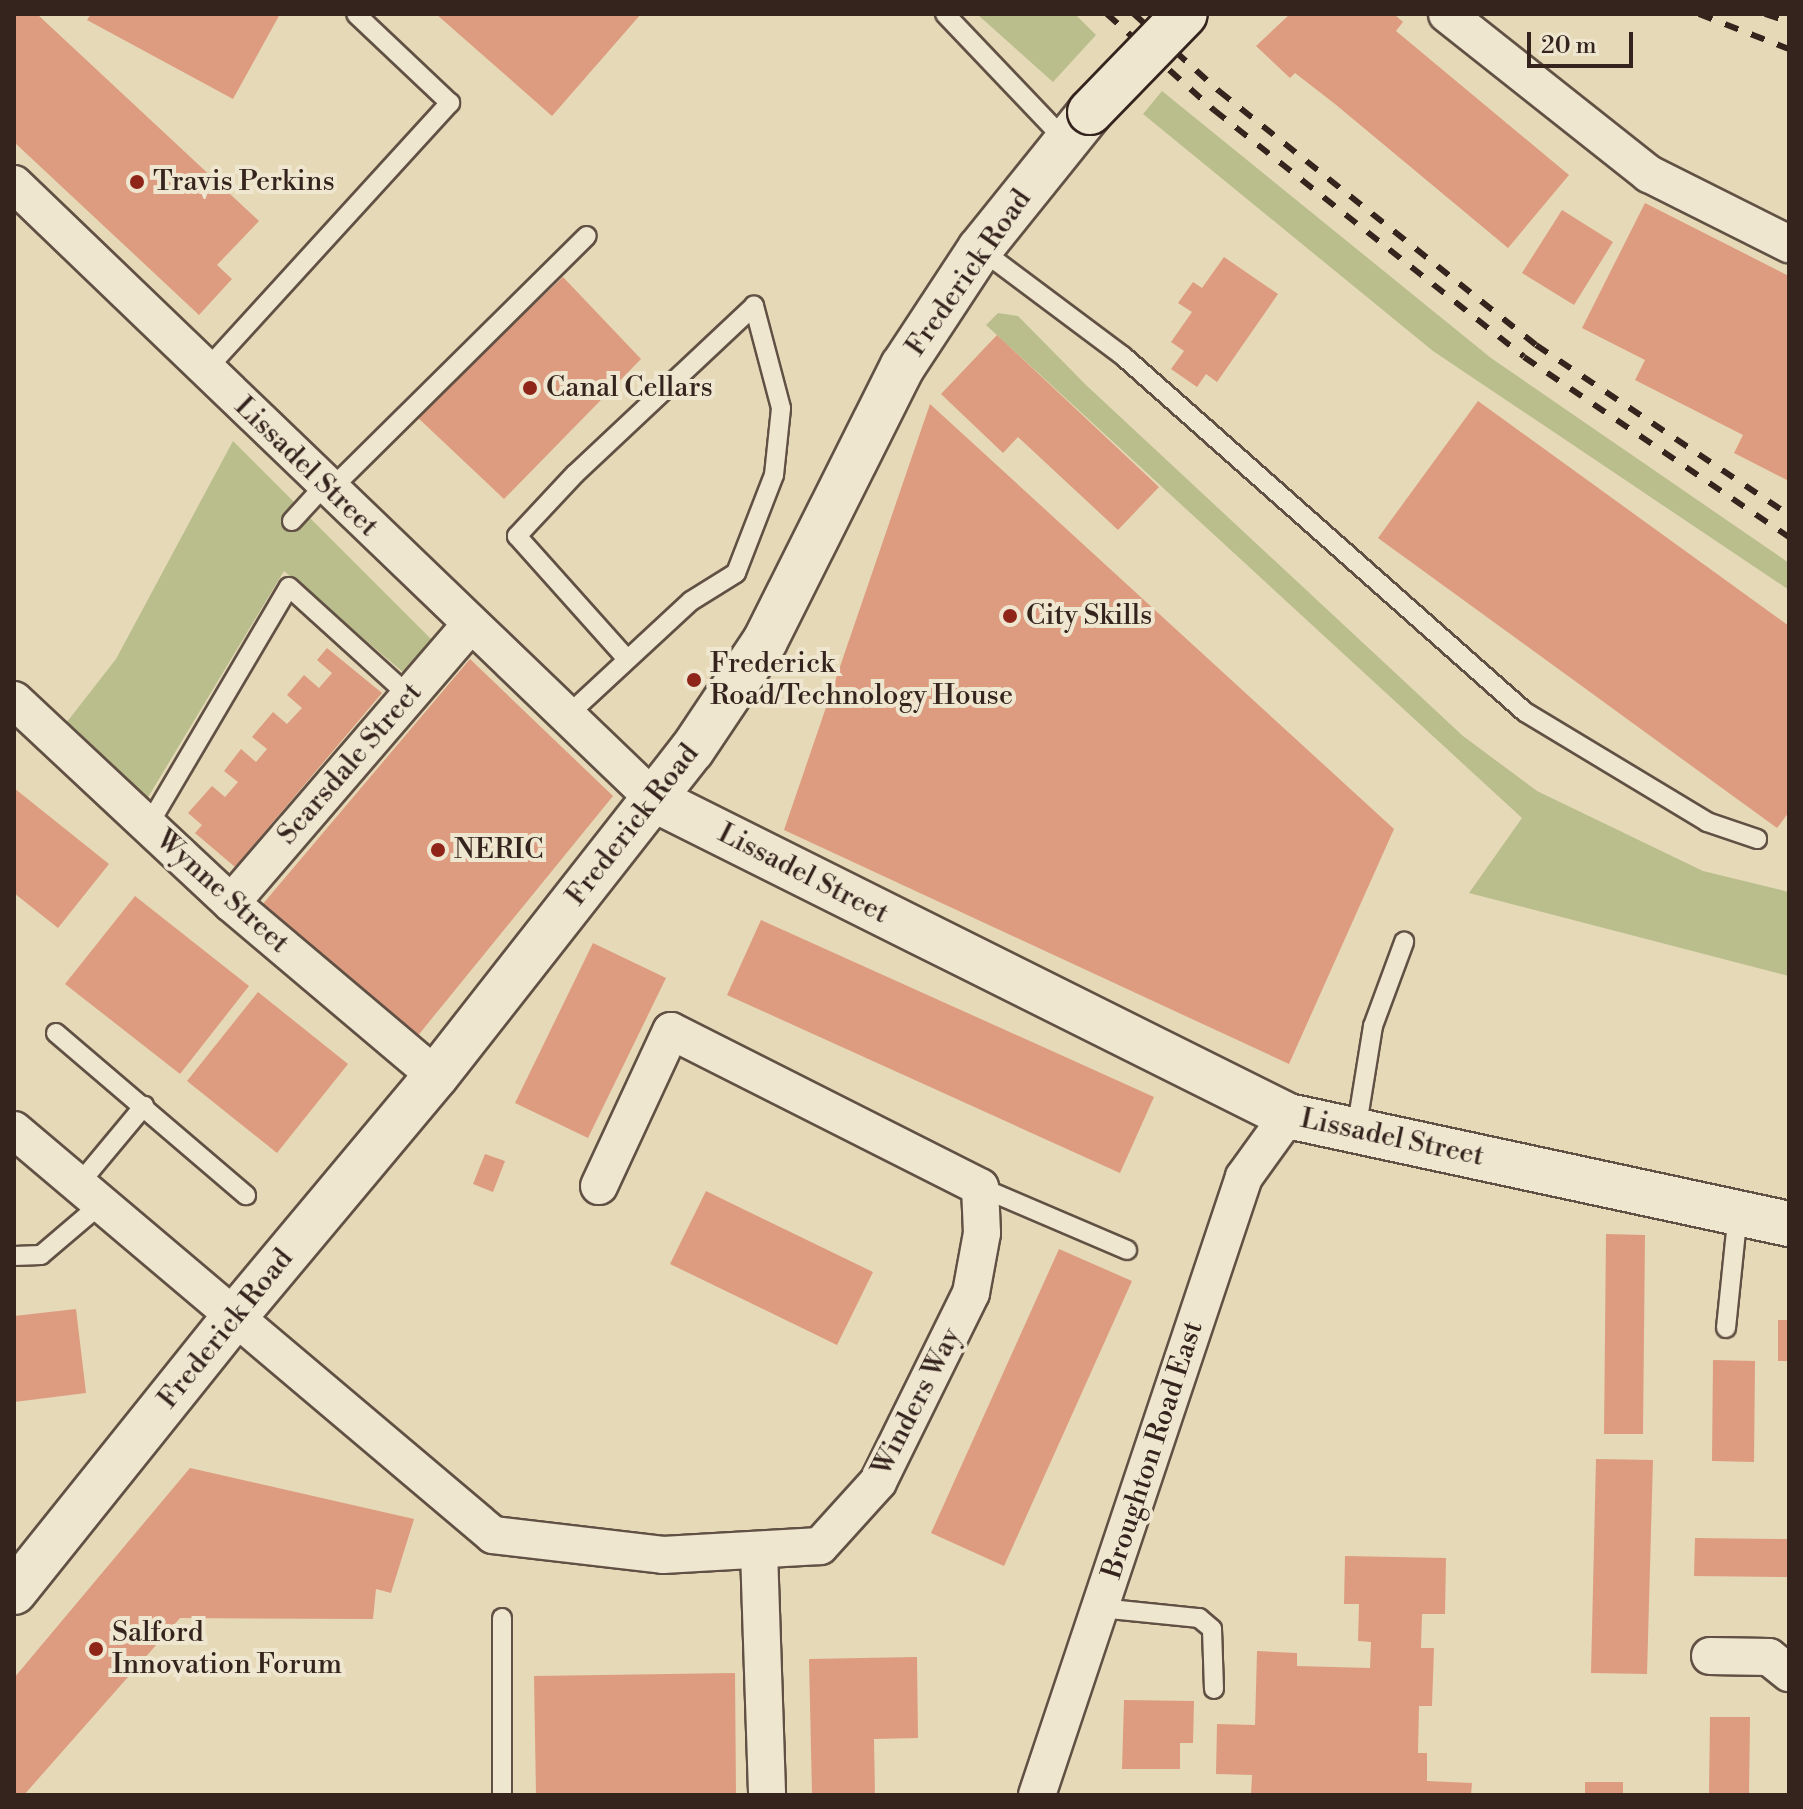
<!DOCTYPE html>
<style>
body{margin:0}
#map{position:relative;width:1803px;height:1809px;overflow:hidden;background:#e6d9b7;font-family:"Libre Bodoni",serif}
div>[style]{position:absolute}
.green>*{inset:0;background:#b9be8c}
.building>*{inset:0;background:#dd9c80}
.roads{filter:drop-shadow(2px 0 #615144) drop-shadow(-2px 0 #615144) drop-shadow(0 2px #615144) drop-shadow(0 -2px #615144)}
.lane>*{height:18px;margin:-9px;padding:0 9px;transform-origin:9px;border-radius:9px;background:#efe6d0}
.street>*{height:36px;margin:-18px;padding:0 18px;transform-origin:18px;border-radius:18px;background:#efe6d0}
.secondary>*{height:44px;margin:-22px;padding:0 22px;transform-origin:22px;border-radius:22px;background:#efe6d0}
.rail>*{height:6px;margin-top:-3px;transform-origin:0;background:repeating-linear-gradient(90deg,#35241e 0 14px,transparent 0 28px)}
.bridges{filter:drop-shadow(2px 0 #35241e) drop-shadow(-2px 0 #35241e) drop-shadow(0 2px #35241e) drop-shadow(0 -2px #35241e)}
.secondary-bridge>*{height:44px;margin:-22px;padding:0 22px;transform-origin:22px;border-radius:22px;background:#efe6d0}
.dots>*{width:22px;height:22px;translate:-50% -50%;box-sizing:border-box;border:4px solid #efe6d0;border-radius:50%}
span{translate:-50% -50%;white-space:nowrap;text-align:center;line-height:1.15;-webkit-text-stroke:8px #efe6d0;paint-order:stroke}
.poi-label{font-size:28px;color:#35241e}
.left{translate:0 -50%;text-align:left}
.street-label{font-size:28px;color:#35241e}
.frame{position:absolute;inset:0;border:16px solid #35241e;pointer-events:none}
.scale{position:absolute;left:1527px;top:32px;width:106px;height:36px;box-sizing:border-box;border:4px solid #35241e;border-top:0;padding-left:10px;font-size:24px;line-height:28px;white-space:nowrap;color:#35241e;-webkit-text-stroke:6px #efe6d0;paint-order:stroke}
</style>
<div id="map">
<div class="green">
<i style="clip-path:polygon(977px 14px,1075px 14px,1096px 35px,1053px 82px)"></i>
<i style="clip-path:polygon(1162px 91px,1491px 358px,1789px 563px,1789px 590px,1433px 351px,1143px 114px)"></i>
<i style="clip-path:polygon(998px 313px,1018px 316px,1086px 385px,1463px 736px,1537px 791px,1703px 871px,1789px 892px,1789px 976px,1469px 893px,1522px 818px,986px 325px)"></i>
<i style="clip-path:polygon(233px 441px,431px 639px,404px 673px,284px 571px,144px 804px,63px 727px,116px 659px)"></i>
</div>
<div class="building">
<i style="clip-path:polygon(14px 14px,37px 14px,259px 221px,217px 265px,232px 279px,199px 315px,14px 142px)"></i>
<i style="clip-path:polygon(91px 14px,280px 14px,233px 99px,87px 20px)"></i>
<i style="clip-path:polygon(436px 14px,641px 14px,552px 116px)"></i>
<i style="clip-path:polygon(1290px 14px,1394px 14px,1403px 22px,1396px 31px,1569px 175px,1508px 248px,1335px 104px,1295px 73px,1290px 78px,1256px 46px)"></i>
<i style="clip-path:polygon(1645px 203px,1789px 276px,1789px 481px,1734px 453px,1743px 435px,1635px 380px,1645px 360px,1582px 328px)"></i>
<i style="clip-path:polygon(1562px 210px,1613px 242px,1574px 305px,1522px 273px)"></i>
<i style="clip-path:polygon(1224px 257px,1278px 294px,1217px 382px,1206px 374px,1197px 387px,1171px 369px,1184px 351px,1171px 342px,1192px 312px,1178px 303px,1193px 282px,1202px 288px)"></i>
<i style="clip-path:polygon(563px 277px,641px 359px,504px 499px,416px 416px)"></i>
<i style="clip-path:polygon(997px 335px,1159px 487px,1118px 530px,1018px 437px,1003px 453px,941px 394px)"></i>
<i style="clip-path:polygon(1478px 401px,1789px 626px,1789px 812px,1777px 828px,1378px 538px)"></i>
<i style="clip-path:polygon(930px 404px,1394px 829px,1289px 1064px,784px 830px)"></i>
<i style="clip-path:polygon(327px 648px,382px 693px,235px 867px,195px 833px,202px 825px,188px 813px,212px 786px,225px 797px,238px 782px,224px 771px,241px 749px,256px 762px,267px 749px,252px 737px,273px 712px,287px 724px,302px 708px,287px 695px,304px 675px,319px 688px,332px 673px,317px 660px)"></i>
<i style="clip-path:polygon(470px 659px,613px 796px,416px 1038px,262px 905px)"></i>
<i style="clip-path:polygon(14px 788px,109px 864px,58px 928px,14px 893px)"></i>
<i style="clip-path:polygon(135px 896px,249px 986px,180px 1074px,65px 984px)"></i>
<i style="clip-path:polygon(761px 920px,1154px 1097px,1120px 1173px,727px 995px)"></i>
<i style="clip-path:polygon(593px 943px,666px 978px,588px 1138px,515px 1103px)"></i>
<i style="clip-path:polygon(258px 992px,348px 1064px,277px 1153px,187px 1081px)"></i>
<i style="clip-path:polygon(485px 1154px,505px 1161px,493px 1192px,473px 1184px)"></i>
<i style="clip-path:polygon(706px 1191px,873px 1272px,837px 1345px,670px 1264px)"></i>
<i style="clip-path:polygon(1606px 1234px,1645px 1235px,1643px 1434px,1604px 1434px)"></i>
<i style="clip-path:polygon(1059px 1249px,1132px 1281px,1004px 1566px,931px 1533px)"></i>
<i style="clip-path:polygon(76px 1309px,86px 1393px,14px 1402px,14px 1316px)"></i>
<i style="clip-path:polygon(1778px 1320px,1789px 1320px,1789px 1361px,1778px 1361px)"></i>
<i style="clip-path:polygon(1713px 1360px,1755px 1361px,1754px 1462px,1712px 1461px)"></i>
<i style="clip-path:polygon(1596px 1459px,1653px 1460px,1647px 1674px,1591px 1673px)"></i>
<i style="clip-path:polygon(190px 1468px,414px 1519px,391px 1593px,376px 1589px,373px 1619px,180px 1618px,24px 1795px,14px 1795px,14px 1678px)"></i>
<i style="clip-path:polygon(1695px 1538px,1789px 1539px,1789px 1577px,1694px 1576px)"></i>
<i style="clip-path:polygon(1345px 1556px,1446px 1558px,1445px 1614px,1422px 1614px,1421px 1648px,1434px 1648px,1432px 1706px,1419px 1706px,1418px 1753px,1427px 1753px,1427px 1781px,1472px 1783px,1471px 1795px,1251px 1795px,1252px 1775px,1216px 1774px,1217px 1724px,1255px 1725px,1257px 1651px,1297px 1653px,1297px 1666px,1370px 1668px,1371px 1642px,1358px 1641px,1359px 1604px,1344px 1604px)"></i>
<i style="clip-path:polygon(917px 1657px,918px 1738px,874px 1739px,875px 1795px,812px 1795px,809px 1659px)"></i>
<i style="clip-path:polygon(735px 1673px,736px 1795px,536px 1795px,534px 1676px)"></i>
<i style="clip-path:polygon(1124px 1700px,1194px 1701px,1193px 1743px,1180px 1743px,1180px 1769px,1122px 1769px)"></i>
<i style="clip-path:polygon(1710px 1717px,1750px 1717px,1749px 1795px,1709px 1795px)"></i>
<i style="clip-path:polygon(1585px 1782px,1623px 1782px,1623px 1795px,1585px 1795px)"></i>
</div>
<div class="roads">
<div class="lane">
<i style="left:945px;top:14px;width:175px;rotate:46.4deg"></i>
<i style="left:980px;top:249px;width:179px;rotate:36.8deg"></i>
<i style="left:1123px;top:356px;width:537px;rotate:41.53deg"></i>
<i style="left:1525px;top:712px;width:213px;rotate:31.1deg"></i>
<i style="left:1707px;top:822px;width:53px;rotate:18.8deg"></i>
<i style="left:206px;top:370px;width:362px;rotate:-47.6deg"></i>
<i style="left:450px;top:103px;width:129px;rotate:-136.6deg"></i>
<i style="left:330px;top:490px;width:361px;rotate:-44.7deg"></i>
<i style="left:292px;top:521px;width:49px;rotate:-47.5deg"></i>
<i style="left:569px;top:714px;width:166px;rotate:-42.8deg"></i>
<i style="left:691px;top:601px;width:53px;rotate:-31.9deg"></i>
<i style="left:736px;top:573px;width:105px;rotate:-68.8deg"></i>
<i style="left:774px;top:475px;width:67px;rotate:-84deg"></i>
<i style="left:781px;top:408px;width:106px;rotate:-104.8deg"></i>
<i style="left:754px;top:306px;width:245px;rotate:136.8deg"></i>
<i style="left:575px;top:474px;width:85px;rotate:133.1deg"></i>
<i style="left:517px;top:536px;width:165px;rotate:48.2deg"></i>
<i style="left:148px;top:826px;width:277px;rotate:-59.5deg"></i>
<i style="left:289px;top:587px;width:162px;rotate:42.2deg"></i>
<i style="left:56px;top:1033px;width:250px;rotate:40.5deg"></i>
<i style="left:1356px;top:1131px;width:106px;rotate:-80.8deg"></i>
<i style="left:1373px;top:1026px;width:90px;rotate:-69.7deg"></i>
<i style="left:79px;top:1184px;width:102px;rotate:-50.2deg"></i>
<i style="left:980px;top:1187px;width:160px;rotate:23.2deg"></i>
<i style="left:14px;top:1256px;width:27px;rotate:-2deg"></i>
<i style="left:41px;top:1255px;width:80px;rotate:-40.4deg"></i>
<i style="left:1726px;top:1328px;width:117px;rotate:-84.1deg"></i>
<i style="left:1100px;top:1608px;width:100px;rotate:5.8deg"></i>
<i style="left:1199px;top:1618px;width:17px;rotate:40deg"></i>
<i style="left:1212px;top:1629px;width:60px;rotate:88.1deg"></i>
<i style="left:502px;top:1618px;width:177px;rotate:90deg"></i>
</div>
<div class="street">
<i style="left:1447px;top:14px;width:258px;rotate:38.4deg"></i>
<i style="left:1649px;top:174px;width:157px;rotate:26.6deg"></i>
<i style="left:14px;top:184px;width:889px;rotate:43.86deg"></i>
<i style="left:14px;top:700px;width:297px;rotate:43.1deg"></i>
<i style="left:231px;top:903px;width:268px;rotate:40.2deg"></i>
<i style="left:231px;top:903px;width:367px;rotate:-49.3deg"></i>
<i style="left:14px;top:1130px;width:627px;rotate:40.21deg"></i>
<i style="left:493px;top:1535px;width:171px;rotate:6.7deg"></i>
<i style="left:663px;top:1555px;width:157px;rotate:-3.3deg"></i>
<i style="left:820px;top:1546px;width:86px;rotate:-47.8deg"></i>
<i style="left:878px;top:1482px;width:211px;rotate:-63.8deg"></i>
<i style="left:971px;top:1293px;width:61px;rotate:-79.6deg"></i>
<i style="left:982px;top:1233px;width:46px;rotate:-92.5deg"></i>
<i style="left:980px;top:1187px;width:346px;rotate:-153.2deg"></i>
<i style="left:671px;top:1031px;width:171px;rotate:114.9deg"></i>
<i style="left:759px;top:1551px;width:244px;rotate:88.1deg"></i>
<i style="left:1710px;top:1656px;width:59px;rotate:1deg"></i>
<i style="left:1769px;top:1657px;width:26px;rotate:39deg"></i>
<i style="left:1037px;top:1795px;width:652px;rotate:-71.48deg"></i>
<i style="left:1244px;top:1177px;width:75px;rotate:-54.2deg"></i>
</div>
<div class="secondary">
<i style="left:655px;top:800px;width:707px;rotate:26.53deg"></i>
<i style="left:1288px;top:1116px;width:513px;rotate:12.17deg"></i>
<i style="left:14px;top:1592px;width:355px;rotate:-51.3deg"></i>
<i style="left:236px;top:1315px;width:312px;rotate:-50.1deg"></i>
<i style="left:436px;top:1076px;width:415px;rotate:-51.9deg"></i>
<i style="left:692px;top:750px;width:131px;rotate:-56.2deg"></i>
<i style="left:765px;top:641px;width:308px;rotate:-63.4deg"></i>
<i style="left:903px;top:366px;width:140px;rotate:-56.7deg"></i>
<i style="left:980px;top:249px;width:176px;rotate:-51.2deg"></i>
</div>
</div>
<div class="rail">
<i style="left:1107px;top:14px;width:144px;rotate:41.9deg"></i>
<i style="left:1214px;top:110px;width:396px;rotate:38.5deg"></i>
<i style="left:1524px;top:357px;width:320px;rotate:34.2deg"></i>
<i style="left:1134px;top:14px;width:115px;rotate:42.2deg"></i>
<i style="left:1219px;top:91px;width:406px;rotate:38.7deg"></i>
<i style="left:1536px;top:345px;width:305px;rotate:33.9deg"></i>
<i style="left:1699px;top:14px;width:97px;rotate:21.3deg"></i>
<i style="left:1765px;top:14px;width:25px;rotate:18deg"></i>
</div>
<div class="bridges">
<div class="secondary-bridge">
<i style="left:1090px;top:112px;width:136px;rotate:-45.9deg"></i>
</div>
</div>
<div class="dots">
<i style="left:137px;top:182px;background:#8f2418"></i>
<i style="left:530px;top:388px;background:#8f2418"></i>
<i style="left:1010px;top:616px;background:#8f2418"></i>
<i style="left:694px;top:680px;background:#8f2418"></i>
<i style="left:438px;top:850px;background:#8f2418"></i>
<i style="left:96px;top:1649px;background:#8f2418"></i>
</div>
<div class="poi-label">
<span class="left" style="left:153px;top:182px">Travis Perkins</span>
<span class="left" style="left:546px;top:388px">Canal Cellars</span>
<span class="left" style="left:1026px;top:616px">City Skills</span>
<span class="left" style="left:710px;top:680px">Frederick<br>Road/Technology House</span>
<span class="left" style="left:454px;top:850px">NERIC</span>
<span class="left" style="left:112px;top:1649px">Salford<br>Innovation Forum</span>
</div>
<div class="street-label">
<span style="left:969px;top:273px;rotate:-55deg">Frederick Road</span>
<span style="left:306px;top:467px;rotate:44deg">Lissadel Street</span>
<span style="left:350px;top:764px;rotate:-49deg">Scarsdale Street</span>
<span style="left:633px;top:825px;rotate:-52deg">Frederick Road</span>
<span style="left:803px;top:874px;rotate:27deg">Lissadel Street</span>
<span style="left:222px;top:892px;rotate:42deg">Wynne Street</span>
<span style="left:1392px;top:1138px;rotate:12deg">Lissadel Street</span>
<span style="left:226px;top:1329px;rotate:-51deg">Frederick Road</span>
<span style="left:917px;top:1402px;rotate:-63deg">Winders Way</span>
<span style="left:1153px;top:1450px;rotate:-72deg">Broughton Road East</span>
</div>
<div class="frame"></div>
<div class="scale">20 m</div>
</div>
